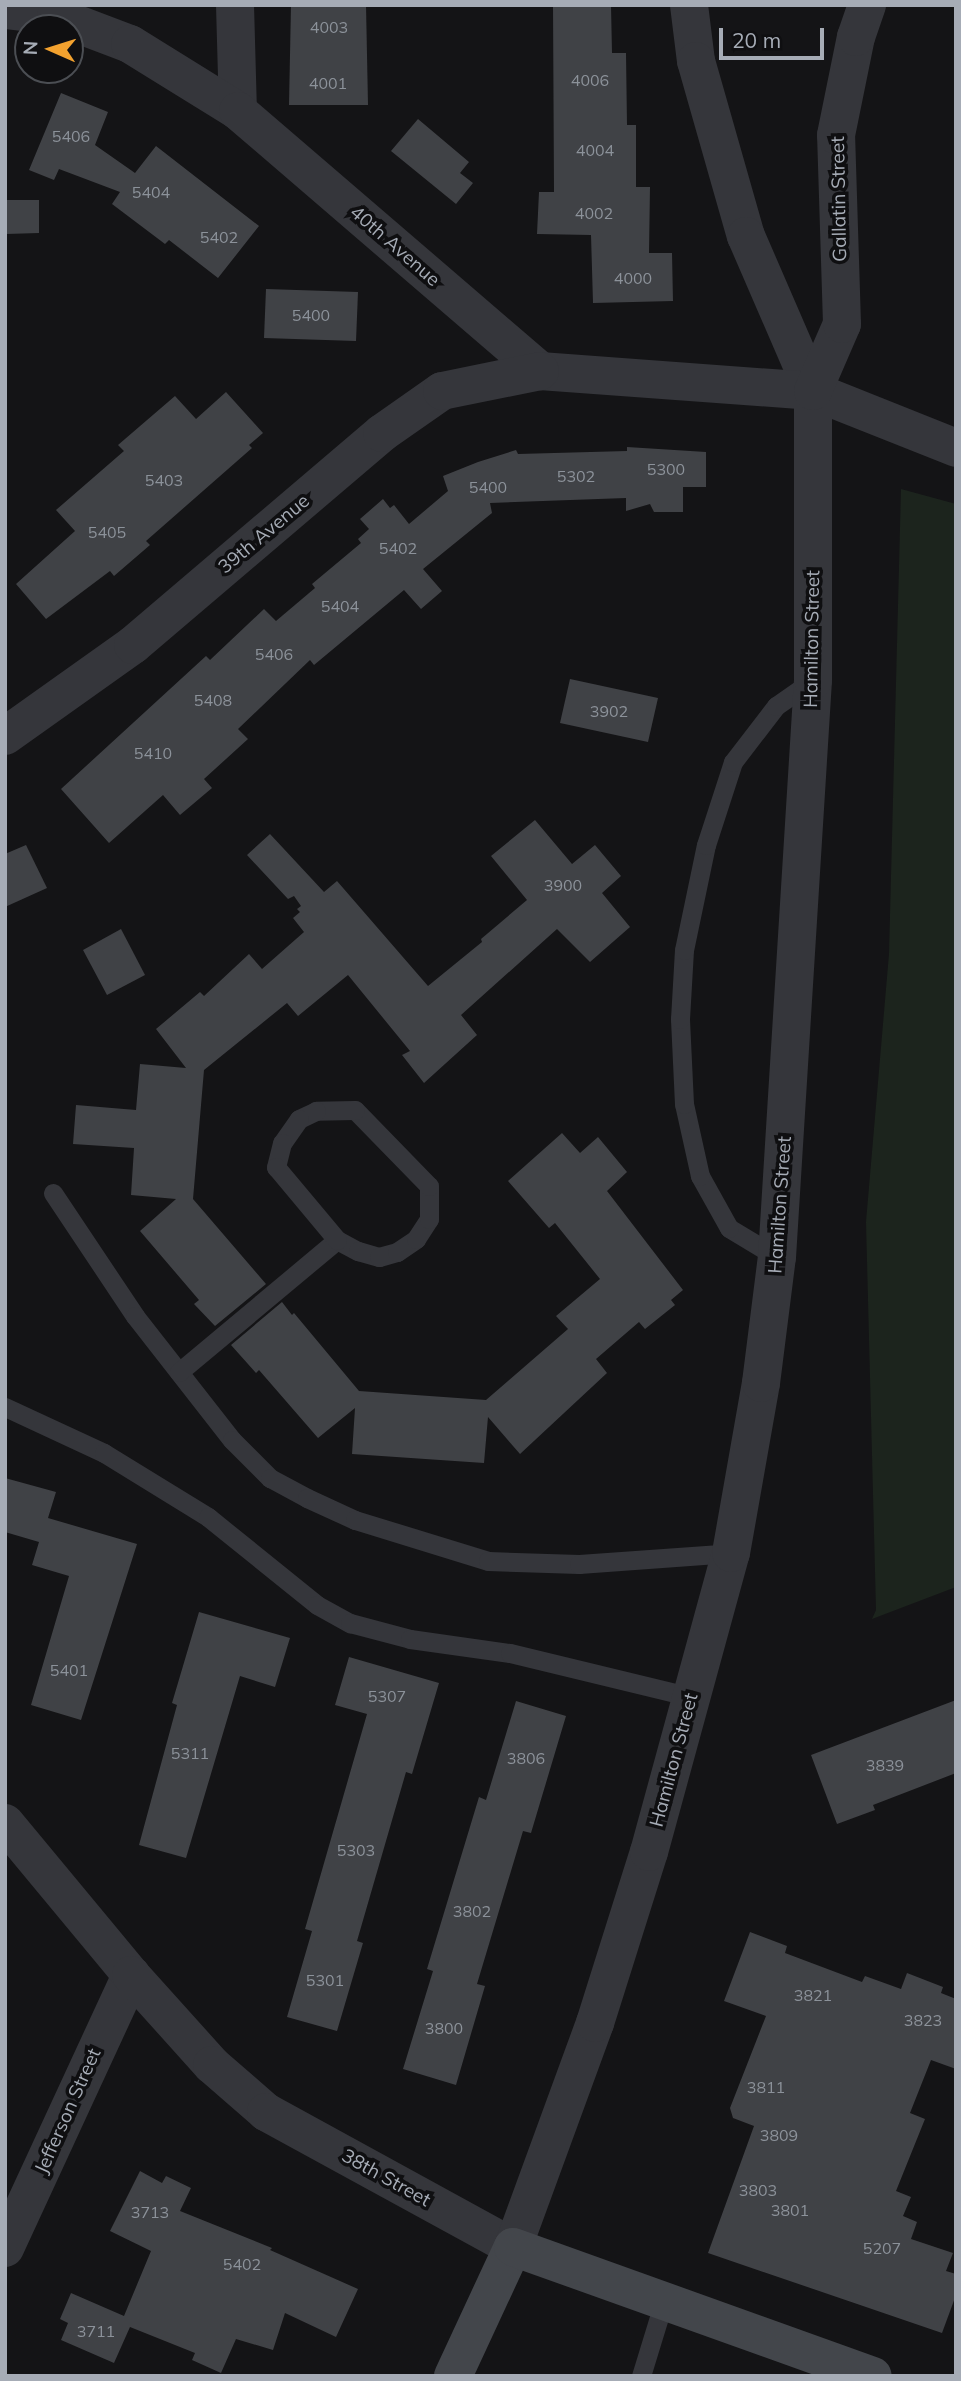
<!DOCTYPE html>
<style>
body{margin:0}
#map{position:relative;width:961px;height:2381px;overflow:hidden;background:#141416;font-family:Mulish,sans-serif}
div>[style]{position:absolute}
.green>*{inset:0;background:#1c241d}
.building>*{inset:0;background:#404246}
.service>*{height:19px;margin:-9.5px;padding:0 9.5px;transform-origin:9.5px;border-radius:9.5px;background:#35363b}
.minor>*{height:38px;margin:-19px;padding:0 19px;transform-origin:19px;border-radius:19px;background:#35363b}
.tertiary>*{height:38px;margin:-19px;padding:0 19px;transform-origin:19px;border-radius:19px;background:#35363b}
.secondary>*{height:38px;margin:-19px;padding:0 19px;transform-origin:19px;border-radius:19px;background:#43464b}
span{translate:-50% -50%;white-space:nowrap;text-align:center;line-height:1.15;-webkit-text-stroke:7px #0f0f11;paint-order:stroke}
.number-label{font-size:16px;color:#8c929a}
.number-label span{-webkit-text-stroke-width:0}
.street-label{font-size:19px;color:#a6acb6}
.frame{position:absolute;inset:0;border:7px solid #a6acb6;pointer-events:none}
.north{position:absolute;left:14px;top:14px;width:70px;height:70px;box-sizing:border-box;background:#0f0f11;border:2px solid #4b4e53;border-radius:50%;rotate:273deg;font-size:19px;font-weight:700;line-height:28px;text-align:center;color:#a6acb6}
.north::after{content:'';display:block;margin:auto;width:24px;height:32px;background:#f3a22f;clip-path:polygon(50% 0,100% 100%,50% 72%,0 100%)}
.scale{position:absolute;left:719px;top:28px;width:105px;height:32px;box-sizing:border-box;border:4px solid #a6acb6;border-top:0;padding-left:9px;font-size:21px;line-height:24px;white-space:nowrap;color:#a6acb6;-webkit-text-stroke:5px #0f0f11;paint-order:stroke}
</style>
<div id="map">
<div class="green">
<i style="clip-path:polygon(901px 489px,956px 504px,956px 1587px,872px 1619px,876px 1610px,866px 1222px,889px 954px)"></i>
</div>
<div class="building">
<i style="clip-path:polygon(291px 5px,366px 5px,368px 105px,289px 105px)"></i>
<i style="clip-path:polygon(553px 5px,611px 5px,612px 53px,626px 53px,627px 125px,636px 125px,636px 187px,650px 187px,649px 253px,672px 253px,673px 301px,593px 303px,591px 235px,537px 234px,539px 192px,554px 192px)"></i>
<i style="clip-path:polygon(61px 93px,108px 112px,95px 145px,135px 173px,156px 146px,259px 226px,218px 278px,169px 240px,165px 244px,112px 204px,120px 192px,59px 169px,54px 180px,29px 170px)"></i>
<i style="clip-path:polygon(418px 119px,469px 162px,460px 173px,473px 183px,456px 204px,391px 151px)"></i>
<i style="clip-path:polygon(6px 200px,39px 200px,39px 233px,6px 234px)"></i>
<i style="clip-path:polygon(266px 289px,358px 292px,356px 341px,264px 338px)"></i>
<i style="clip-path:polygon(226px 392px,263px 433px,249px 445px,252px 448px,146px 541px,150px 545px,114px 576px,110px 571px,46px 619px,16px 584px,75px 531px,56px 510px,124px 451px,118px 445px,175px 396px,196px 419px)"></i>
<i style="clip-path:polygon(627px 447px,706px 452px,706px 487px,683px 487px,683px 512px,654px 512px,650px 504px,626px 511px,626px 498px,490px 503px,492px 513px,423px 569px,442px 591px,421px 609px,404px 590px,314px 665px,310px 660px,238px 729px,248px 739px,204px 779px,212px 788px,180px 815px,163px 795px,109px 843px,61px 789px,206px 656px,210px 660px,264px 609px,276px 621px,315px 588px,312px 584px,361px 543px,358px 539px,369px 529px,360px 519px,383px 499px,390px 508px,394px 505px,409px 524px,448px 491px,443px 476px,478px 462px,516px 450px,518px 454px,627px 451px)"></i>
<i style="clip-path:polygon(570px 679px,658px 698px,648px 742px,560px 723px)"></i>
<i style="clip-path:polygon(535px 820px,572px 864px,595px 845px,621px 876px,602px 893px,630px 927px,590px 962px,557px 929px,461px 1015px,477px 1035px,424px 1083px,402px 1055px,410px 1051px,348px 975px,298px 1016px,287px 1003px,204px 1070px,193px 1199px,266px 1284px,215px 1326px,194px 1304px,199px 1300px,140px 1231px,176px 1199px,131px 1195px,134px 1148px,73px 1144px,76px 1105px,136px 1110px,140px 1064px,186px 1068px,156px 1029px,200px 992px,204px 996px,249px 954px,262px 969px,304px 932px,293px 918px,300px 912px,297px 909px,301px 906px,294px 896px,288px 899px,247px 855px,270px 834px,324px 892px,337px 881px,428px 986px,482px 942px,481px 939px,527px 900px,491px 856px)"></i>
<i style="clip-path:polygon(26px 845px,47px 888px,5px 907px,5px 854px)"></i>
<i style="clip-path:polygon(121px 929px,145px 975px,107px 995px,83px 950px)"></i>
<i style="clip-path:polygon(562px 1133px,580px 1153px,598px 1137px,627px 1172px,607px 1191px,683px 1290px,671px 1300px,675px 1305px,645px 1329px,639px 1322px,596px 1359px,607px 1373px,520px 1454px,488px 1417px,484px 1463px,352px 1454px,355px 1408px,318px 1438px,259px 1370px,256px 1373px,231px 1345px,282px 1302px,292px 1315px,294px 1313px,359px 1391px,486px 1400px,568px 1329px,556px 1316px,600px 1279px,555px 1223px,549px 1228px,508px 1181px)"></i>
<i style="clip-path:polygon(5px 1478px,56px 1492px,48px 1518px,137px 1544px,81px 1720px,31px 1705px,69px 1576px,32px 1565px,39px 1542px,5px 1532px)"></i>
<i style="clip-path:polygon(199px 1612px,290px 1638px,275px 1687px,240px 1676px,186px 1858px,139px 1845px,177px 1705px,172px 1703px)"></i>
<i style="clip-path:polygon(349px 1657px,439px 1683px,412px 1774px,406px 1772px,357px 1941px,363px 1943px,337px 2031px,287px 2017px,312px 1931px,305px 1929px,367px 1714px,335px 1705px)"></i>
<i style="clip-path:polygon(956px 1700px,956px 1773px,873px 1805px,875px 1810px,837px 1824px,811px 1755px)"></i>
<i style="clip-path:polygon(516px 1701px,566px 1716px,531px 1833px,523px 1831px,477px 1984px,485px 1986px,456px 2085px,403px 2069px,433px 1971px,427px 1969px,479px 1797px,486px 1800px)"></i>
<i style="clip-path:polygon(750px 1932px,787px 1946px,785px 1953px,862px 1982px,865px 1976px,901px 1989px,907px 1973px,943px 1987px,941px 1993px,956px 1999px,956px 2069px,931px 2060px,910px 2113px,925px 2119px,896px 2191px,911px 2197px,903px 2216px,917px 2222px,911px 2239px,953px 2253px,946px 2271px,956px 2274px,956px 2295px,942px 2333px,708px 2253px,754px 2126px,733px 2118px,730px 2108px,766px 2016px,724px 2001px)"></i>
<i style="clip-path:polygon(140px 2171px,162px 2183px,166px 2176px,191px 2188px,180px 2211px,272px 2248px,270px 2250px,358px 2289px,336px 2337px,285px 2313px,273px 2350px,236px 2339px,221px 2373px,192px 2360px,195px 2353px,130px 2327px,114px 2363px,61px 2340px,68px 2323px,60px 2319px,71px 2293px,124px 2316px,151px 2251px,110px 2231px)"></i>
</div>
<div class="service">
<i style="left:53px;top:1193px;width:148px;rotate:56.3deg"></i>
<i style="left:135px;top:1316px;width:157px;rotate:52deg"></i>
<i style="left:232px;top:1440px;width:54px;rotate:45deg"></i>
<i style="left:270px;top:1478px;width:42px;rotate:28.4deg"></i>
<i style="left:307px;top:1498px;width:53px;rotate:24.6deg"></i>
<i style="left:355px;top:1520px;width:139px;rotate:17.1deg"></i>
<i style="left:488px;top:1561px;width:91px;rotate:1.9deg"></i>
<i style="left:579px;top:1564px;width:152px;rotate:-4.1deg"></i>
<i style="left:777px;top:1257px;width:56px;rotate:-148.9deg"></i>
<i style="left:729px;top:1228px;width:60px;rotate:-119.1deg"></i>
<i style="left:700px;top:1176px;width:74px;rotate:-102.5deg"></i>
<i style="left:684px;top:1104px;width:85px;rotate:-92.7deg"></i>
<i style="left:680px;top:1019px;width:69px;rotate:-86.7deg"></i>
<i style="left:684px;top:950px;width:107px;rotate:-78.2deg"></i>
<i style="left:706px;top:845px;width:87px;rotate:-72deg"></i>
<i style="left:733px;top:762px;width:71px;rotate:-52.5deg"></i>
<i style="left:776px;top:706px;width:44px;rotate:-34.8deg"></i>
<i style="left:179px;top:1372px;width:206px;rotate:-39.9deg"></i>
<i style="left:337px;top:1240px;width:24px;rotate:28deg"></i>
<i style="left:358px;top:1251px;width:22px;rotate:16deg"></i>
<i style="left:379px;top:1257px;width:19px;rotate:-16deg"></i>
<i style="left:397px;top:1252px;width:23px;rotate:-34deg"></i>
<i style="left:416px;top:1239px;width:24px;rotate:-57deg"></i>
<i style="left:429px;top:1219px;width:33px;rotate:-90deg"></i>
<i style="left:429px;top:1186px;width:106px;rotate:-134.2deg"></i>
<i style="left:355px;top:1110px;width:39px;rotate:179deg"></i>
<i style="left:316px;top:1111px;width:19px;rotate:155deg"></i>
<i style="left:299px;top:1119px;width:29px;rotate:125deg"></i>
<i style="left:282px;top:1143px;width:25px;rotate:104deg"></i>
<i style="left:276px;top:1167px;width:95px;rotate:50.1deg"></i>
<i style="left:5px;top:1407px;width:109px;rotate:24.9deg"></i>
<i style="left:104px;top:1453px;width:122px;rotate:31.6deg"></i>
<i style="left:208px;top:1517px;width:140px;rotate:38.9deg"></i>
<i style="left:317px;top:1605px;width:38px;rotate:29deg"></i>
<i style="left:350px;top:1623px;width:62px;rotate:14.9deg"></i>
<i style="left:410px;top:1639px;width:101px;rotate:8deg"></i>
<i style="left:510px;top:1653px;width:187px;rotate:13.6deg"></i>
<i style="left:641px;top:2376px;width:78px;rotate:-73deg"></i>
</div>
<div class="minor">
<i style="left:235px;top:5px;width:106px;rotate:88.4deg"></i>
<i style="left:689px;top:5px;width:56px;rotate:82.9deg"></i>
<i style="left:696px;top:61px;width:182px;rotate:74.1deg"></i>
<i style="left:746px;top:236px;width:169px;rotate:66.6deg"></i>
<i style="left:5px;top:10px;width:51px;rotate:6.7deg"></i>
<i style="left:56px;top:16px;width:79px;rotate:20.7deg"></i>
<i style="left:130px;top:44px;width:127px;rotate:31.8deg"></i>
<i style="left:238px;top:111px;width:399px;rotate:40.7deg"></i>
<i style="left:540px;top:371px;width:274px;rotate:4.2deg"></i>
<i style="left:813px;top:391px;width:154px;rotate:21.7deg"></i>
<i style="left:5px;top:736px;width:157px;rotate:-35.4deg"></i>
<i style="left:133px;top:645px;width:327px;rotate:-40.4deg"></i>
<i style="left:382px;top:433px;width:73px;rotate:-35deg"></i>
<i style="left:442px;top:391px;width:100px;rotate:-11.5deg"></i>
<i style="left:5px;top:2248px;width:301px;rotate:-65.2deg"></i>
</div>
<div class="tertiary">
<i style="left:5px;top:1823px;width:197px;rotate:50.3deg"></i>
<i style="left:131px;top:1975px;width:121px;rotate:48deg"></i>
<i style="left:212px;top:2065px;width:72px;rotate:41deg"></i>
<i style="left:266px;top:2112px;width:281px;rotate:28.7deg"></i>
<i style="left:513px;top:2247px;width:239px;rotate:-69.9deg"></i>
<i style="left:595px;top:2023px;width:179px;rotate:-72.5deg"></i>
<i style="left:649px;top:1852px;width:310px;rotate:-74.7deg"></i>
<i style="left:731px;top:1553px;width:173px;rotate:-80deg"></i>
<i style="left:761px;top:1383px;width:127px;rotate:-82.8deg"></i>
<i style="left:777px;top:1257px;width:578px;rotate:-86.43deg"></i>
<i style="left:813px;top:680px;width:289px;rotate:-90deg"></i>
<i style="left:813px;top:391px;width:73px;rotate:-66.6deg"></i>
<i style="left:842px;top:324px;width:189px;rotate:-91.8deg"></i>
<i style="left:836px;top:135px;width:100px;rotate:-78.5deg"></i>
<i style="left:856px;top:37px;width:34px;rotate:-71deg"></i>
</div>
<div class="secondary">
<i style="left:453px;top:2376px;width:142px;rotate:-65.1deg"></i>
<i style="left:513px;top:2247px;width:382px;rotate:19.7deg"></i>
</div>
<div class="number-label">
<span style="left:329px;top:27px">4003</span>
<span style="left:590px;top:80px">4006</span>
<span style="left:328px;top:83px">4001</span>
<span style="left:71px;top:136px">5406</span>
<span style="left:595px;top:150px">4004</span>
<span style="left:151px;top:192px">5404</span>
<span style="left:594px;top:213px">4002</span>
<span style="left:219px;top:237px">5402</span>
<span style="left:633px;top:278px">4000</span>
<span style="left:311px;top:315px">5400</span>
<span style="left:666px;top:469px">5300</span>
<span style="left:576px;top:476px">5302</span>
<span style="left:164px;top:480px">5403</span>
<span style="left:488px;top:487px">5400</span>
<span style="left:107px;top:532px">5405</span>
<span style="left:398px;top:548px">5402</span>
<span style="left:340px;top:606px">5404</span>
<span style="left:274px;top:654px">5406</span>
<span style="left:213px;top:700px">5408</span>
<span style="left:609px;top:711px">3902</span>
<span style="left:153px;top:753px">5410</span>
<span style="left:563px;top:885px">3900</span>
<span style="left:69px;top:1670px">5401</span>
<span style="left:387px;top:1696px">5307</span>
<span style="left:190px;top:1753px">5311</span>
<span style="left:526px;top:1758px">3806</span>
<span style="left:885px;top:1765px">3839</span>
<span style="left:356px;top:1850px">5303</span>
<span style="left:472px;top:1911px">3802</span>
<span style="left:325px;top:1980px">5301</span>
<span style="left:813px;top:1995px">3821</span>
<span style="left:923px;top:2020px">3823</span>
<span style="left:444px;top:2028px">3800</span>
<span style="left:766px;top:2087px">3811</span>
<span style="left:779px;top:2135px">3809</span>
<span style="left:758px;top:2190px">3803</span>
<span style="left:790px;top:2210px">3801</span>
<span style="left:150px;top:2212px">3713</span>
<span style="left:882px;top:2248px">5207</span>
<span style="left:242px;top:2264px">5402</span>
<span style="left:96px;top:2331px">3711</span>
</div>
<div class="street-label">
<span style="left:839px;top:199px;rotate:-91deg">Gallatin Street</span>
<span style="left:395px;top:246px;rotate:41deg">40th Avenue</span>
<span style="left:264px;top:534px;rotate:-40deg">39th Avenue</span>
<span style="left:812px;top:639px;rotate:-89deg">Hamilton Street</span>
<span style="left:780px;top:1205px;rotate:-86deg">Hamilton Street</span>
<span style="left:674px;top:1760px;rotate:-75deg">Hamilton Street</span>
<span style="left:68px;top:2111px;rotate:-66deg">Jefferson Street</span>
<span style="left:386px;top:2178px;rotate:29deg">38th Street</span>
</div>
<div class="frame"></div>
<div class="north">N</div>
<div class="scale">20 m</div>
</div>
